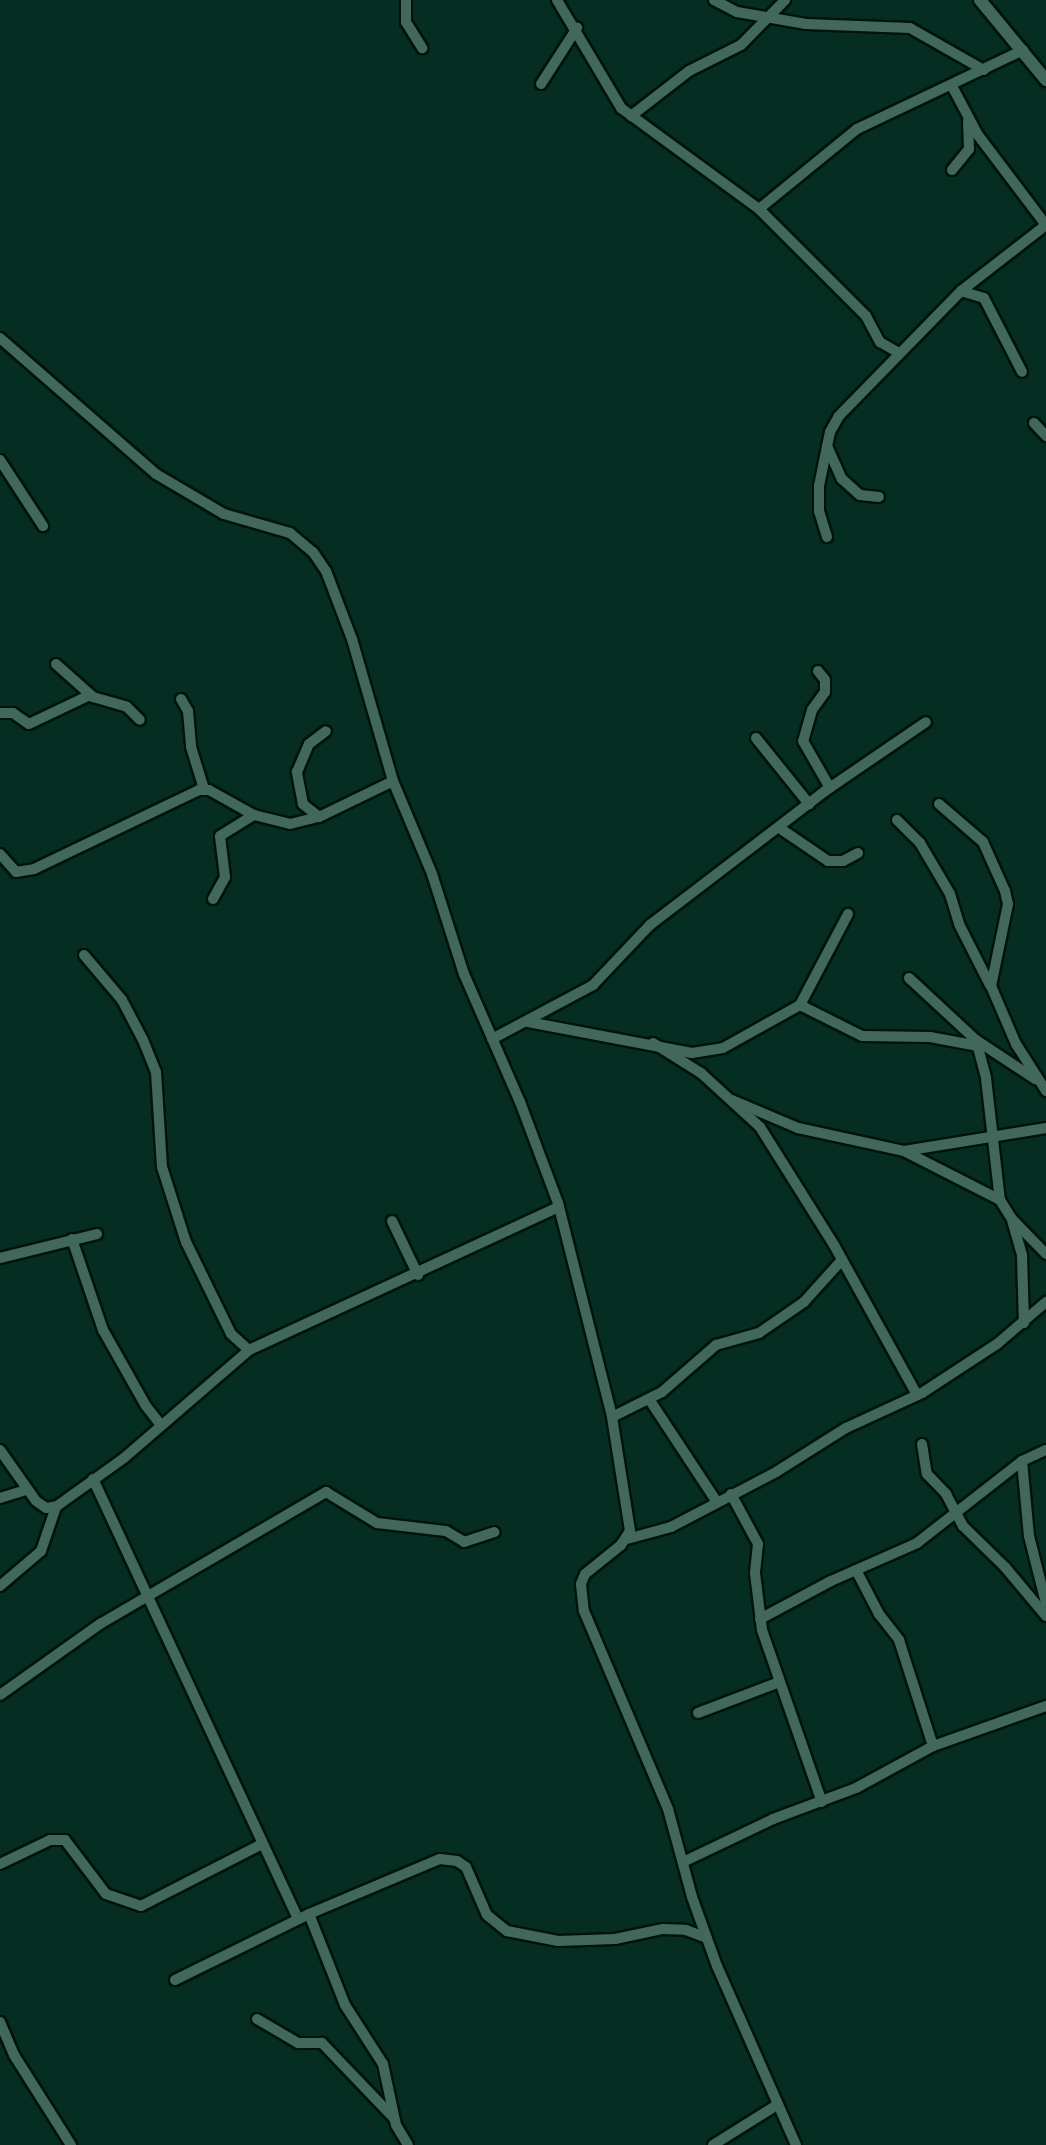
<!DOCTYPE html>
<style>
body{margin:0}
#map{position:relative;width:1046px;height:2145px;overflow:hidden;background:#052d22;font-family:Manrope,sans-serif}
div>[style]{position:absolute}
.roads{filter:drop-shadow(2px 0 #00140c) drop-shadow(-2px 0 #00140c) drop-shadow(0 2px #00140c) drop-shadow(0 -2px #00140c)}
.minor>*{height:10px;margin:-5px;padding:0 5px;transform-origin:5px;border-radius:5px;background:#42685b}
.tertiary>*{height:12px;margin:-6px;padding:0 6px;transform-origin:6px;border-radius:6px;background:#42685b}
span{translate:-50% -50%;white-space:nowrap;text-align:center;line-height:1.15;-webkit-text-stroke:7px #002319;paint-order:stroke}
</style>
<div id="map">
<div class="roads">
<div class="minor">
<i style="left:406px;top:0;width:22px;rotate:90deg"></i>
<i style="left:406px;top:22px;width:31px;rotate:58deg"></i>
<i style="left:557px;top:0;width:126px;rotate:59.3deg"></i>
<i style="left:621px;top:108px;width:171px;rotate:36.2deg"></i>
<i style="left:759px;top:209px;width:151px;rotate:45deg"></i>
<i style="left:866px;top:316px;width:30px;rotate:62deg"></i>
<i style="left:880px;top:342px;width:20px;rotate:30deg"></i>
<i style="left:714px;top:0;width:26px;rotate:28deg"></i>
<i style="left:737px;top:12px;width:70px;rotate:9.9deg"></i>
<i style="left:806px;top:24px;width:104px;rotate:2.2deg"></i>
<i style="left:910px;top:28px;width:85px;rotate:29.6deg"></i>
<i style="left:541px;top:84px;width:67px;rotate:-57.3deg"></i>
<i style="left:631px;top:116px;width:73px;rotate:-37.8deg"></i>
<i style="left:689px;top:71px;width:58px;rotate:-26.6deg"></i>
<i style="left:741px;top:45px;width:63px;rotate:-45.6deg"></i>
<i style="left:952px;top:170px;width:27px;rotate:-51deg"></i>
<i style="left:969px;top:149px;width:28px;rotate:-92deg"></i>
<i style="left:759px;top:209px;width:127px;rotate:-39.2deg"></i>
<i style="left:857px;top:129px;width:184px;rotate:-25.4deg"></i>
<i style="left:961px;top:291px;width:24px;rotate:17deg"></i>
<i style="left:984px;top:298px;width:83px;rotate:62.8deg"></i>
<i style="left:0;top:338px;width:207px;rotate:41.1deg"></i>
<i style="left:156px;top:474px;width:79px;rotate:30.5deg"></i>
<i style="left:224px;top:514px;width:69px;rotate:16.1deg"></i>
<i style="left:290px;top:533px;width:30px;rotate:40deg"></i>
<i style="left:313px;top:552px;width:23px;rotate:56deg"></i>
<i style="left:326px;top:571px;width:73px;rotate:69.1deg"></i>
<i style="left:352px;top:639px;width:148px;rotate:73.9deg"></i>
<i style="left:393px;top:781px;width:101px;rotate:67.2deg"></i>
<i style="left:432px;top:874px;width:105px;rotate:72.3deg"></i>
<i style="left:464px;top:974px;width:140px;rotate:66.4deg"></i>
<i style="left:520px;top:1102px;width:108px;rotate:69.4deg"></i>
<i style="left:558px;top:1203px;width:221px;rotate:75.8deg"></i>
<i style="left:612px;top:1417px;width:115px;rotate:81deg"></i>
<i style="left:630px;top:1531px;width:17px;rotate:123deg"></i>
<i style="left:621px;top:1545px;width:46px;rotate:141.1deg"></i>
<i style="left:585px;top:1574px;width:11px;rotate:112deg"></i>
<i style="left:581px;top:1584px;width:27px;rotate:84deg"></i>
<i style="left:584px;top:1611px;width:215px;rotate:67deg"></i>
<i style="left:668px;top:1809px;width:91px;rotate:74.7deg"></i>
<i style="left:692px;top:1897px;width:73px;rotate:70.1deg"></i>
<i style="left:717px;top:1966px;width:196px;rotate:66.2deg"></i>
<i style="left:1034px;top:423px;width:18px;rotate:47deg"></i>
<i style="left:827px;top:446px;width:36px;rotate:66deg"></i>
<i style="left:842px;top:479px;width:24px;rotate:42deg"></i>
<i style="left:860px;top:495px;width:19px;rotate:6deg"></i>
<i style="left:0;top:460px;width:79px;rotate:56.9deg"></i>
<i style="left:827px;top:537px;width:27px;rotate:-107deg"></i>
<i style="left:819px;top:511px;width:25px;rotate:-90deg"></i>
<i style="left:819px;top:486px;width:55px;rotate:-78.5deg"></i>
<i style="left:830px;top:432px;width:18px;rotate:-61deg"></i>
<i style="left:839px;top:416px;width:175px;rotate:-45.7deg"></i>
<i style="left:961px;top:291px;width:108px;rotate:-37.8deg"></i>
<i style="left:1046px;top:225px;width:113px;rotate:-127.1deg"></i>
<i style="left:978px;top:135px;width:55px;rotate:-118deg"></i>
<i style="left:56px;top:664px;width:50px;rotate:41.7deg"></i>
<i style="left:93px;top:697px;width:35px;rotate:16deg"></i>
<i style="left:127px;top:707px;width:18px;rotate:45deg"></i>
<i style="left:818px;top:671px;width:11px;rotate:52deg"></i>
<i style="left:825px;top:680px;width:12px;rotate:90deg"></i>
<i style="left:825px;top:692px;width:22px;rotate:126deg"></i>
<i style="left:812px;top:710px;width:32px;rotate:106deg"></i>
<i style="left:803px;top:741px;width:54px;rotate:60.1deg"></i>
<i style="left:181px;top:699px;width:14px;rotate:60deg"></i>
<i style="left:188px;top:711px;width:36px;rotate:85deg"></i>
<i style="left:191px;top:747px;width:44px;rotate:72.8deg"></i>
<i style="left:0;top:713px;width:13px"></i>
<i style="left:13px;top:713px;width:19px;rotate:35deg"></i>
<i style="left:29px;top:724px;width:68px;rotate:-25.4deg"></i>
<i style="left:756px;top:738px;width:85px;rotate:51.2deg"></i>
<i style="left:939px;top:804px;width:58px;rotate:40.8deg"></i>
<i style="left:983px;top:842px;width:54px;rotate:65.8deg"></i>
<i style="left:1005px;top:891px;width:13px;rotate:77deg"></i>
<i style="left:1008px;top:904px;width:84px;rotate:101.7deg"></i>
<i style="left:991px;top:986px;width:63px;rotate:66.7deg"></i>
<i style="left:1016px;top:1044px;width:56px;rotate:57.4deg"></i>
<i style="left:319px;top:817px;width:21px;rotate:-141deg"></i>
<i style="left:303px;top:804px;width:33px;rotate:-101deg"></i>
<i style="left:297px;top:772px;width:30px;rotate:-67deg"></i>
<i style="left:309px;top:744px;width:21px;rotate:-37deg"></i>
<i style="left:897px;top:820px;width:33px;rotate:45deg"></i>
<i style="left:920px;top:843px;width:59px;rotate:59.5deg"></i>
<i style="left:950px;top:894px;width:31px;rotate:73deg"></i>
<i style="left:959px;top:924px;width:68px;rotate:63.1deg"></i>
<i style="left:781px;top:829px;width:57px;rotate:34.2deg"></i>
<i style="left:828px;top:861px;width:15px"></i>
<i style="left:843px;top:861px;width:17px;rotate:-28deg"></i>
<i style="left:0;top:854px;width:24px;rotate:48deg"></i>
<i style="left:16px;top:872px;width:18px;rotate:-9deg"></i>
<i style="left:34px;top:869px;width:183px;rotate:-25.6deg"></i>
<i style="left:199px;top:790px;width:10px"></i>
<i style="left:209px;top:790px;width:51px;rotate:29.1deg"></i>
<i style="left:254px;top:815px;width:37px;rotate:14deg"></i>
<i style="left:290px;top:824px;width:30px;rotate:-14deg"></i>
<i style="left:319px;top:817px;width:82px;rotate:-25.9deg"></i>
<i style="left:213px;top:899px;width:25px;rotate:-61deg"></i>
<i style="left:225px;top:877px;width:41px;rotate:-97deg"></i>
<i style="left:220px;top:836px;width:40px;rotate:-32deg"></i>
<i style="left:84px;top:955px;width:59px;rotate:49.8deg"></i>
<i style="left:122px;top:1000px;width:45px;rotate:62.3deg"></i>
<i style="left:143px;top:1040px;width:35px;rotate:68deg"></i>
<i style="left:156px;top:1072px;width:95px;rotate:86.4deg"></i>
<i style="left:162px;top:1167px;width:79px;rotate:72.3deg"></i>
<i style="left:186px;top:1242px;width:102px;rotate:63.9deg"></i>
<i style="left:231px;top:1334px;width:24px;rotate:42deg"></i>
<i style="left:909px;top:978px;width:91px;rotate:42.8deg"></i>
<i style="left:976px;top:1040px;width:71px;rotate:33.5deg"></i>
<i style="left:800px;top:1005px;width:69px;rotate:26.6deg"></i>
<i style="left:862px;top:1036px;width:68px;rotate:0.8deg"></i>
<i style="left:930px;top:1037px;width:49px;rotate:10.6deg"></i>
<i style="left:528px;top:1022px;width:167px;rotate:10.7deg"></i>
<i style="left:692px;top:1053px;width:31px;rotate:-9deg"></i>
<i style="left:723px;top:1048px;width:88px;rotate:-29.2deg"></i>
<i style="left:800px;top:1005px;width:103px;rotate:-62.2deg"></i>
<i style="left:492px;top:1039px;width:115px;rotate:-28.1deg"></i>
<i style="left:593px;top:985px;width:83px;rotate:-46.5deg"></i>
<i style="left:650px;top:925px;width:220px;rotate:-37.4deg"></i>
<i style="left:825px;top:791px;width:122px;rotate:-34.3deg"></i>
<i style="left:976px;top:1040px;width:39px;rotate:75deg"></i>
<i style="left:986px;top:1078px;width:123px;rotate:83.5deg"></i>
<i style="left:1000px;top:1200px;width:22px;rotate:58deg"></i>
<i style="left:1012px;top:1219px;width:49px;rotate:45.8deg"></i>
<i style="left:653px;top:1043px;width:57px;rotate:32deg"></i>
<i style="left:701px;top:1073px;width:80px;rotate:42.5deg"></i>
<i style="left:760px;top:1127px;width:139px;rotate:57.9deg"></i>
<i style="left:834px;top:1245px;width:171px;rotate:61deg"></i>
<i style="left:732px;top:1100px;width:72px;rotate:23deg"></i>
<i style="left:798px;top:1128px;width:108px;rotate:12.2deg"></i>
<i style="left:904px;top:1151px;width:144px;rotate:-9.2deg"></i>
<i style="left:904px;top:1151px;width:108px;rotate:27deg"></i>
<i style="left:1012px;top:1220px;width:37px;rotate:74deg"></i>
<i style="left:1022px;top:1256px;width:67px;rotate:88.3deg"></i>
<i style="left:392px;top:1221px;width:60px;rotate:64.3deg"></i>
<i style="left:72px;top:1239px;width:96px;rotate:71.2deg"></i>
<i style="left:103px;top:1330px;width:87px;rotate:60.5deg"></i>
<i style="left:146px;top:1406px;width:24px;rotate:52deg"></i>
<i style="left:0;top:1258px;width:100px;rotate:-13.9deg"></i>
<i style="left:649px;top:1399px;width:123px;rotate:56.6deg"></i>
<i style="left:612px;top:1417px;width:56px;rotate:-26.6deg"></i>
<i style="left:662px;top:1392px;width:72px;rotate:-41deg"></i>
<i style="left:716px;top:1345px;width:45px;rotate:-15.6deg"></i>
<i style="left:759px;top:1333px;width:55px;rotate:-34.6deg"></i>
<i style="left:804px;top:1302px;width:57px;rotate:-47.9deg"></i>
<i style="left:922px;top:1444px;width:30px;rotate:81deg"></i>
<i style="left:927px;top:1474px;width:28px;rotate:46deg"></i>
<i style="left:946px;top:1494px;width:36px;rotate:62deg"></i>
<i style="left:963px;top:1526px;width:59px;rotate:44.3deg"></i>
<i style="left:1005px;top:1567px;width:64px;rotate:50.1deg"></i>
<i style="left:0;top:1450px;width:62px;rotate:54.8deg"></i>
<i style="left:36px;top:1501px;width:12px;rotate:35deg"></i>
<i style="left:46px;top:1508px;width:11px;rotate:-10deg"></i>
<i style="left:57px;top:1506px;width:82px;rotate:-35.6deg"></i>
<i style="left:124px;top:1458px;width:165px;rotate:-40.8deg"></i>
<i style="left:249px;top:1350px;width:341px;rotate:-24.8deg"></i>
<i style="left:1022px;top:1461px;width:75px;rotate:84.7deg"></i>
<i style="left:1029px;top:1536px;width:69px;rotate:75.8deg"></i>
<i style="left:93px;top:1479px;width:485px;rotate:65deg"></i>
<i style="left:731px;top:1494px;width:57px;rotate:61.6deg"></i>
<i style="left:758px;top:1544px;width:29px;rotate:96deg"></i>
<i style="left:755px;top:1573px;width:57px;rotate:83deg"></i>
<i style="left:762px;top:1630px;width:182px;rotate:70.8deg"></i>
<i style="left:0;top:1498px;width:28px;rotate:-17deg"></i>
<i style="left:627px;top:1539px;width:46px;rotate:-15.3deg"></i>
<i style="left:671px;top:1527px;width:119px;rotate:-27.6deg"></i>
<i style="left:776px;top:1472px;width:83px;rotate:-32.2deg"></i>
<i style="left:846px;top:1428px;width:84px;rotate:-24.7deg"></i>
<i style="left:922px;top:1393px;width:90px;rotate:-33.2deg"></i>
<i style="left:997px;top:1344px;width:65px;rotate:-40.6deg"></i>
<i style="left:856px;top:1570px;width:50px;rotate:62.4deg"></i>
<i style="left:879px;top:1614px;width:33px;rotate:52deg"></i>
<i style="left:899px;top:1640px;width:111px;rotate:72.2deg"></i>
<i style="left:0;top:1586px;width:54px;rotate:-40.5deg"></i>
<i style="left:41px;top:1551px;width:46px;rotate:-71.2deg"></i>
<i style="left:760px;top:1619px;width:81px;rotate:-28.2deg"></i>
<i style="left:831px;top:1581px;width:94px;rotate:-23.8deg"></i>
<i style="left:917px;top:1543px;width:133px;rotate:-38deg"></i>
<i style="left:1022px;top:1461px;width:26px;rotate:-25deg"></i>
<i style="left:0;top:1695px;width:123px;rotate:-35.4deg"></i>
<i style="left:100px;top:1624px;width:262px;rotate:-30.3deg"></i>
<i style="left:326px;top:1492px;width:60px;rotate:31.3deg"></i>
<i style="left:377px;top:1523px;width:69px;rotate:6.6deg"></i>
<i style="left:446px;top:1531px;width:21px;rotate:31deg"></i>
<i style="left:464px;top:1542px;width:32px;rotate:-18deg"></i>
<i style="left:698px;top:1713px;width:85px;rotate:-20.8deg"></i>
<i style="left:683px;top:1862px;width:100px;rotate:-25.5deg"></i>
<i style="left:773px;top:1819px;width:89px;rotate:-20.5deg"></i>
<i style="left:856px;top:1788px;width:88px;rotate:-28.6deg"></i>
<i style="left:933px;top:1746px;width:120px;rotate:-19.5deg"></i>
<i style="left:0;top:1864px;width:55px;rotate:-25.6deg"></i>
<i style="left:50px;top:1840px;width:15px"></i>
<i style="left:65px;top:1840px;width:68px;rotate:52.8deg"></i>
<i style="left:106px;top:1894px;width:37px;rotate:19deg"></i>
<i style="left:141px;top:1906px;width:136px;rotate:-27.1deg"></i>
<i style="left:309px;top:1914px;width:98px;rotate:68.4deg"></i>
<i style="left:345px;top:2005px;width:70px;rotate:57.2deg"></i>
<i style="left:383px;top:2064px;width:62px;rotate:78deg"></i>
<i style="left:396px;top:2125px;width:23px;rotate:59deg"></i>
<i style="left:175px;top:1980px;width:149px;rotate:-26.2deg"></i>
<i style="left:309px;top:1914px;width:142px;rotate:-22.8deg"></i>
<i style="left:440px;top:1859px;width:17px;rotate:7deg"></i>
<i style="left:457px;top:1861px;width:11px;rotate:34deg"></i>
<i style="left:466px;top:1867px;width:52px;rotate:66.4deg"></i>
<i style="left:487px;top:1915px;width:26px;rotate:39deg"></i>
<i style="left:507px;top:1931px;width:52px;rotate:11.1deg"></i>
<i style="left:558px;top:1941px;width:57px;rotate:-2deg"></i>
<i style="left:615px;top:1939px;width:49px;rotate:-11.8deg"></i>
<i style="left:663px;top:1929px;width:23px;rotate:2deg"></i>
<i style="left:686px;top:1930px;width:22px;rotate:21deg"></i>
<i style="left:257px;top:2019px;width:48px;rotate:30.3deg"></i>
<i style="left:298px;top:2043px;width:24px"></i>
<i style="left:322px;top:2043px;width:103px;rotate:46.2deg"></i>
<i style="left:0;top:2022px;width:36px;rotate:67deg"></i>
<i style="left:14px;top:2055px;width:107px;rotate:57.7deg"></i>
<i style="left:713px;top:2145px;width:75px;rotate:-32deg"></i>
</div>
<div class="tertiary">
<i style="left:980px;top:0;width:104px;rotate:50.5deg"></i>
</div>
</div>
</div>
